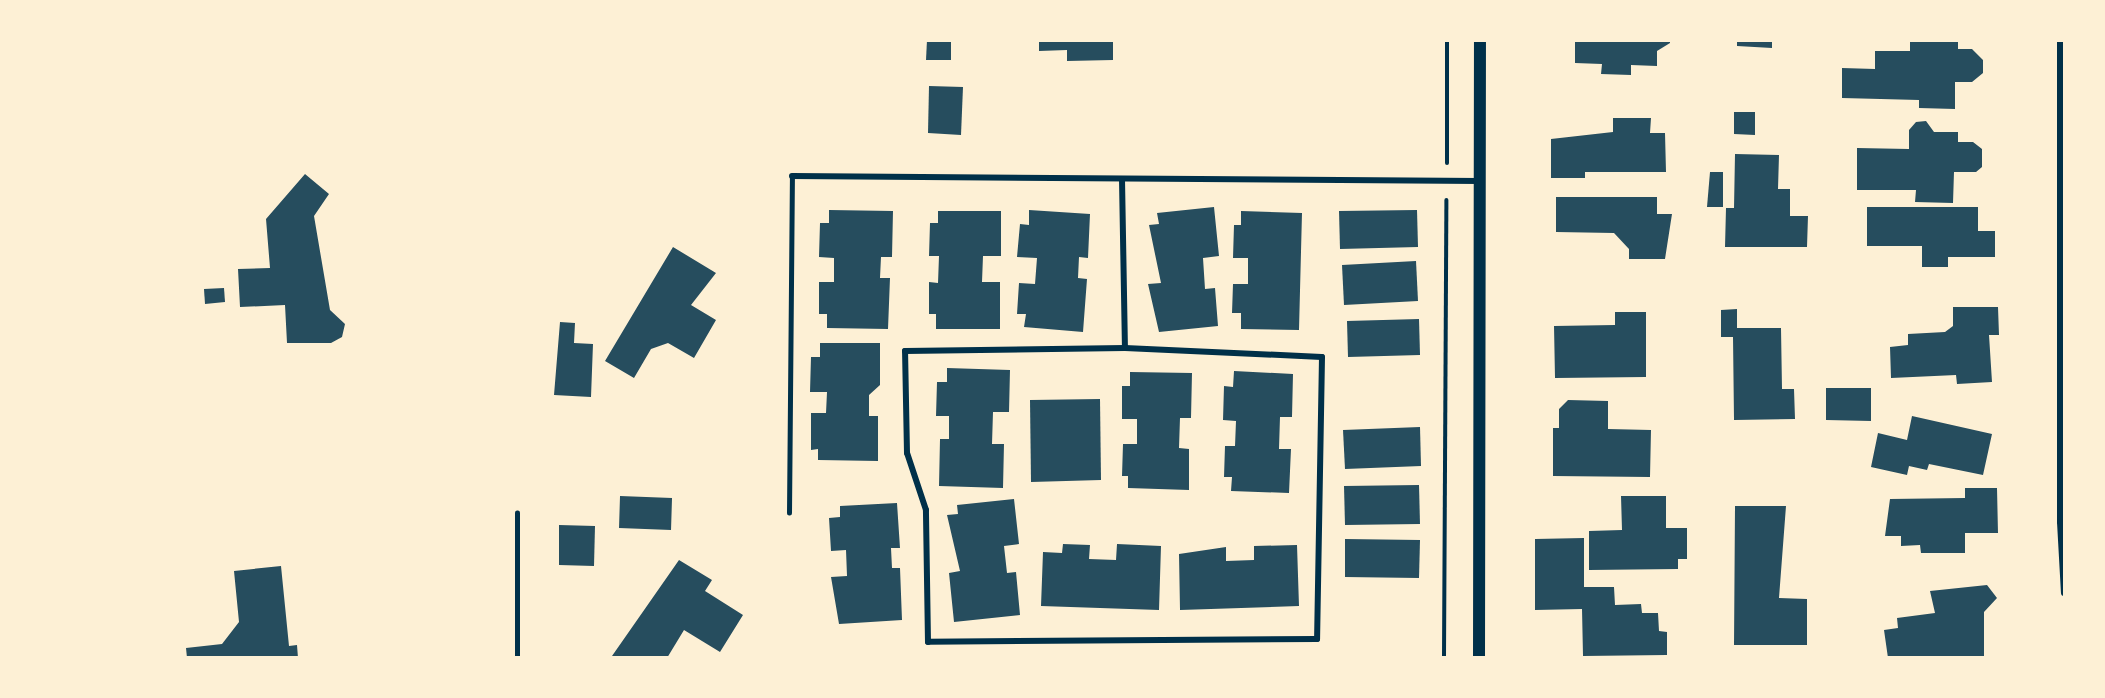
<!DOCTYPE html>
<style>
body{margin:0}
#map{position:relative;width:2105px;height:698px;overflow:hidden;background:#fdf0d5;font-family:"IBM Plex Sans",sans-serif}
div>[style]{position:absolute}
.building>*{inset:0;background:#264d5e}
.path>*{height:4px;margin:-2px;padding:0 2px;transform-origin:2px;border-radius:2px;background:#003049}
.service>*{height:4.5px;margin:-2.25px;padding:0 2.25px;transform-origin:2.25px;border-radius:2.25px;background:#003049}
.minor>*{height:6px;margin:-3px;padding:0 3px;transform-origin:3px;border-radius:3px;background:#003049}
.secondary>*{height:12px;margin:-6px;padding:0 6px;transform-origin:6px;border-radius:6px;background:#003049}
span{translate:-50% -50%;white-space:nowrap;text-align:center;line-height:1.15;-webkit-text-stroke:5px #fdf0d5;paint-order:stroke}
.frame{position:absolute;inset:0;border:42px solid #fdf0d5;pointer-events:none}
</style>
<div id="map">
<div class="building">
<i style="clip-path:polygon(927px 40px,951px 40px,951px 60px,926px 60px)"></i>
<i style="clip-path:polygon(1039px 40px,1113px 40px,1113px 60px,1067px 61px,1067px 50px,1039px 51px)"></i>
<i style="clip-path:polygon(1575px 40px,1670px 40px,1670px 43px,1657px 51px,1657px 66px,1631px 65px,1631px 75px,1601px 74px,1602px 64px,1575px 63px)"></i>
<i style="clip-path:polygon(1737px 40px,1772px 40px,1772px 48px,1737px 46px)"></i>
<i style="clip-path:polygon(1910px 40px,1958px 40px,1958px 49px,1972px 49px,1983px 60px,1983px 73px,1972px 82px,1955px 82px,1955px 109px,1919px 108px,1919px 100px,1842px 98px,1842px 68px,1875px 69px,1875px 51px,1910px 51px)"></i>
<i style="clip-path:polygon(929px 86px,963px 87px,961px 135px,928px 133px)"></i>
<i style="clip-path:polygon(1734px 112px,1755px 112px,1755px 135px,1734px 134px)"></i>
<i style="clip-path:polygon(1613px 118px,1651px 118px,1650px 133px,1665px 133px,1666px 172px,1585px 172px,1585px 178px,1551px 178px,1551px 139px,1613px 132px)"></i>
<i style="clip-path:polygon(1926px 121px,1934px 132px,1958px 132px,1958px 142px,1973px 142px,1982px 149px,1982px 167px,1976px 172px,1954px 172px,1953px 203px,1915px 202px,1916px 190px,1857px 190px,1857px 148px,1909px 149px,1909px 130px,1916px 122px)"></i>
<i style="clip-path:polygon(1735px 154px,1779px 155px,1778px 189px,1790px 189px,1790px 216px,1808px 216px,1807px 247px,1725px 247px,1726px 208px,1734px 208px)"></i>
<i style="clip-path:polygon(1710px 172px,1723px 172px,1723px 207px,1707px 207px)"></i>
<i style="clip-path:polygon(305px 174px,329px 194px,314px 216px,330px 310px,345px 324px,342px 337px,331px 343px,287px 343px,285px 305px,240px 307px,238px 269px,270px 268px,266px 219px)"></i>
<i style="clip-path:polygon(1556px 197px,1657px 197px,1657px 214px,1672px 214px,1665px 259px,1629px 259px,1629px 249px,1614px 233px,1556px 232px)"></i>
<i style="clip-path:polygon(1214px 207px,1219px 256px,1203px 258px,1205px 289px,1215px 288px,1218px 326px,1159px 332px,1148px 284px,1161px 283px,1149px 225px,1159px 224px,1157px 213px)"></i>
<i style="clip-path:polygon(1867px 207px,1978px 207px,1978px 231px,1995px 231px,1995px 257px,1948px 257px,1948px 267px,1922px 267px,1922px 246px,1867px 246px)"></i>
<i style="clip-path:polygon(829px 210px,893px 211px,892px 257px,881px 257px,880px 278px,890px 278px,888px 329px,827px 328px,827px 314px,819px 314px,819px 282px,834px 282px,834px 258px,819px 257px,820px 223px,829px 223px)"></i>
<i style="clip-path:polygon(1029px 210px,1090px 214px,1088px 258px,1079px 257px,1078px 278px,1087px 279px,1083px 332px,1024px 327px,1026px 314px,1017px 314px,1019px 283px,1035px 284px,1037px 258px,1017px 257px,1020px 224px,1029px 225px)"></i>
<i style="clip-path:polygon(1417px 210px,1418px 247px,1340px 249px,1339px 211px)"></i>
<i style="clip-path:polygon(938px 211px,1001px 211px,1001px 256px,983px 256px,982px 282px,1000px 282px,1000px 329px,936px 329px,936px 314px,929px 314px,929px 282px,938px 283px,939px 256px,929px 256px,930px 223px,938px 223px)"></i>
<i style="clip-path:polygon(1241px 211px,1302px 213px,1299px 330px,1241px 329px,1241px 313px,1232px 313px,1233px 284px,1248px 284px,1248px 258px,1233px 258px,1234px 225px,1241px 225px)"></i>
<i style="clip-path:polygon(673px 247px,716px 273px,691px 305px,716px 320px,694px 358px,668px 343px,651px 349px,634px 378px,605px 361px)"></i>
<i style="clip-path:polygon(1416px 261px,1418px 301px,1344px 305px,1342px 265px)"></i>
<i style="clip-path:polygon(224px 288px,225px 302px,205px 304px,204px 289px)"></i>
<i style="clip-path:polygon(1953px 307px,1998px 307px,1999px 335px,1989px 335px,1992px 382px,1957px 384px,1956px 375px,1891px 378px,1890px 347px,1908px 345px,1908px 334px,1945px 332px,1953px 326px)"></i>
<i style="clip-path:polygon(1737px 309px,1737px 328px,1781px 328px,1782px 389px,1794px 389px,1795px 419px,1734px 420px,1733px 337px,1721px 337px,1721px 310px)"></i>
<i style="clip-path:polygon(1615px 312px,1646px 312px,1646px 377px,1555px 378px,1554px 326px,1615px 325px)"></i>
<i style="clip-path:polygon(1419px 319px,1420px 355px,1348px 357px,1347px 321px)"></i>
<i style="clip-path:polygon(560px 322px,575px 323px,574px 343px,593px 344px,591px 397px,554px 395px)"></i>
<i style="clip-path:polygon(820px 343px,880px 343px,880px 385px,869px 395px,869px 416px,878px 416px,878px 461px,818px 460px,818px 449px,811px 450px,811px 413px,826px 413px,827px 392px,810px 392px,811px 357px,820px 357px)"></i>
<i style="clip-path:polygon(947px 368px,1010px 370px,1009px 412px,993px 412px,992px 444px,1004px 444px,1003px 488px,939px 486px,940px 439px,949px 439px,949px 416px,936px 416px,937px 382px,947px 382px)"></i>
<i style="clip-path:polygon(1234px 371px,1293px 374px,1292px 417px,1280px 417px,1279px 449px,1291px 449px,1289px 493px,1231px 491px,1232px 477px,1224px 477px,1225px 446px,1235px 446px,1236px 421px,1223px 420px,1224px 386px,1233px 387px)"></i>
<i style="clip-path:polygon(1130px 372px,1192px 373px,1191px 418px,1180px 418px,1179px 448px,1189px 449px,1189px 490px,1128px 488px,1128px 476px,1122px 476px,1123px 444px,1137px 444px,1137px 419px,1122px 419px,1122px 386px,1130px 386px)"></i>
<i style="clip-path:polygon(1826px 388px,1871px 388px,1871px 421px,1826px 420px)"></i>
<i style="clip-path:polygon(1100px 399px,1101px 480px,1031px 482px,1030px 400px)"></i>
<i style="clip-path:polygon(1568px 400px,1608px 401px,1608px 429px,1651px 430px,1650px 477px,1553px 476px,1553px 428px,1559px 428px,1559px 409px)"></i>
<i style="clip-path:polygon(1912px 416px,1992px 434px,1983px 475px,1929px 464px,1927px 470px,1909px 466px,1907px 475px,1871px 467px,1878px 433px,1907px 440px)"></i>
<i style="clip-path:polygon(1420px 427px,1421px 466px,1345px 469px,1343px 430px)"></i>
<i style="clip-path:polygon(1419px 485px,1420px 524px,1345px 525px,1344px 486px)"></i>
<i style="clip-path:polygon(1965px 488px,1997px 488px,1998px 533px,1965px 533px,1965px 553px,1921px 553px,1920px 545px,1901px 546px,1901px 536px,1885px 536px,1890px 499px,1965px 498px)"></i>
<i style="clip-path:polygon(620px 496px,672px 498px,671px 530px,619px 528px)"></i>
<i style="clip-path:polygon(1621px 496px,1666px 496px,1666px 528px,1687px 528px,1687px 559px,1678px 559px,1678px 569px,1589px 570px,1589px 531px,1622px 530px)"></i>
<i style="clip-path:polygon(1014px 499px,1019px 544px,1004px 546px,1007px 573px,1016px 572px,1020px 615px,954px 622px,949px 573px,960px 571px,947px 515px,958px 514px,957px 505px)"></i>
<i style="clip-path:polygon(897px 503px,900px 548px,891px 548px,892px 568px,900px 568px,902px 620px,839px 624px,831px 577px,847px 576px,846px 550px,831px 551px,829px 518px,840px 517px,840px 506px)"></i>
<i style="clip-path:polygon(1735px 506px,1786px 506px,1779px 598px,1807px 599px,1807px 645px,1734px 645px)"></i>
<i style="clip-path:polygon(559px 525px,595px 526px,594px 566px,559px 565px)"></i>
<i style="clip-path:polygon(1584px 538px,1584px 587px,1614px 587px,1615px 605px,1641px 604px,1642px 613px,1658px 613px,1659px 631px,1667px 632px,1667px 655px,1583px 656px,1582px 609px,1535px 610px,1535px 539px)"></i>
<i style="clip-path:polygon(1345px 539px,1420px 540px,1419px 578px,1345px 577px)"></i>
<i style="clip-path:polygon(1063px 544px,1090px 545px,1089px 559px,1116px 560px,1117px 544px,1161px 546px,1159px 610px,1041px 606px,1043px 552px,1062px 553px)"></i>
<i style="clip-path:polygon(1297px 545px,1299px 606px,1180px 610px,1179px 554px,1226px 547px,1226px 561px,1254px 560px,1254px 546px)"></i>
<i style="clip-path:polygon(679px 560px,712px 580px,705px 591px,743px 615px,720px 652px,684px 630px,667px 658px,612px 656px)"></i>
<i style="clip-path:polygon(281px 566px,289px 646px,297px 645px,298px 658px,187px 658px,186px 648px,222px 644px,239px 622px,234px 571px)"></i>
<i style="clip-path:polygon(1987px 585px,1997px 598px,1984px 612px,1984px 658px,1888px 658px,1884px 630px,1898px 628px,1897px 618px,1935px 613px,1930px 591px)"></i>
</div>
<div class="path">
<i style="left:1447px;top:163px;width:123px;rotate:-90deg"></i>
<i style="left:1444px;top:658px;width:458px;rotate:-89.7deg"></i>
</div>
<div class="service">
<i style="left:789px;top:513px;width:337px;rotate:-89.5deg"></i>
<i style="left:517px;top:658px;width:145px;rotate:-90deg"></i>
</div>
<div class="minor">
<i style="left:2060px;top:40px;width:482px;rotate:90deg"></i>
<i style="left:2060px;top:522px;width:71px;rotate:86.8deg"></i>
<i style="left:792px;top:176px;width:688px;rotate:0.42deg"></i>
<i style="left:1122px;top:179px;width:169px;rotate:89deg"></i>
<i style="left:1125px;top:348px;width:197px;rotate:2.6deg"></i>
<i style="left:1322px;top:357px;width:282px;rotate:91deg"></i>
<i style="left:1317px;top:639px;width:389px;rotate:179.6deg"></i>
<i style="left:928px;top:642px;width:132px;rotate:-90.9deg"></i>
<i style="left:926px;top:510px;width:60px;rotate:-108.4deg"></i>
<i style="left:907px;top:453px;width:102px;rotate:-91.1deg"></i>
<i style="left:905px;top:351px;width:220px;rotate:-0.8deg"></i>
</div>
<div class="secondary">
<i style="left:1479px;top:658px;width:618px;rotate:-89.91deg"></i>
</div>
<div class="frame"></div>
</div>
